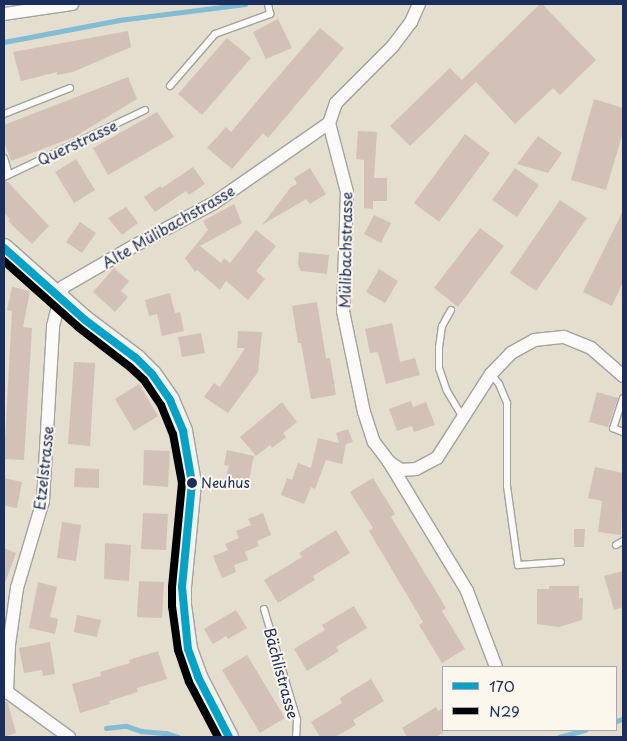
<!DOCTYPE html>
<meta charset="utf-8">
<style>
body{margin:0}
#map{position:relative;width:627px;height:741px;overflow:hidden;background:#e3decd;font-family:"Playpen Sans",sans-serif}
div>[style]{position:absolute}
.stream>*{height:4.5px;margin:-2.25px;padding:0 2.25px;transform-origin:2.25px;border-radius:2.25px;background:#82bdd3}
.building>*{inset:0;background:#d3c1b8}
.roads{filter:drop-shadow(1px 0 #a3a29e) drop-shadow(-1px 0 #a3a29e) drop-shadow(0 1px #a3a29e) drop-shadow(0 -1px #a3a29e)}
.service>*{height:6px;margin:-3px;padding:0 3px;transform-origin:3px;border-radius:3px;background:#fbfaf8}
.minor>*{height:12px;margin:-6px;padding:0 6px;transform-origin:6px;border-radius:6px;background:#fbfaf8}
.secondary>*{height:18px;margin:-9px;padding:0 9px;transform-origin:9px;border-radius:9px;background:#f5f2ec}
.bus-1>*{height:8px;margin:-4px;padding:0 4px;transform-origin:4px;border-radius:4px;background:#01a3c8}
.bus-2>*{height:8px;margin:-4px;padding:0 4px;transform-origin:4px;border-radius:4px;background:#000}
.dots>*{width:14px;height:14px;translate:-50% -50%;box-sizing:border-box;border:2px solid #fbf7ec;border-radius:50%}
span{translate:-50% -50%;white-space:nowrap;text-align:center;line-height:1.15;-webkit-text-stroke:4px #fbf7ec;paint-order:stroke}
.bus-label{font-size:14px;color:#1b2f5e}
.left{translate:0 -50%;text-align:left}
.street-label{font-size:15px;color:#1b2f5e}
.frame{position:absolute;inset:0;border:5px solid #1b2f5e;pointer-events:none}
.legend{position:absolute;left:442px;top:666px;width:175px;height:65px;box-sizing:border-box;background:#fbf7ec;border:1px solid #a1a7b3;margin:0;padding:6px 9px;list-style:none;font-size:15px;color:#1b2f5e}
.legend li{display:flex;align-items:center;gap:10px;height:25px}
.legend b{width:25px;border:1px solid #a1a7b3}
</style>
<div id="map">
<div class="stream">
<i style="left:4px;top:42px;width:117px;rotate:-10.8deg"></i>
<i style="left:119px;top:20px;width:127px;rotate:-7.2deg"></i>
<i style="left:616px;top:721px;width:7px;rotate:-16deg"></i>
<i style="left:106px;top:728px;width:20px;rotate:-6deg"></i>
<i style="left:126px;top:726px;width:16px;rotate:18deg"></i>
<i style="left:141px;top:731px;width:25px;rotate:5deg"></i>
<i style="left:166px;top:733px;width:13px;rotate:18deg"></i>
<i style="left:559px;top:737px;width:27px;rotate:-15deg"></i>
</div>
<div class="building">
<i style="clip-path:polygon(540px 4px,542px 4px,596px 60px,560px 95px,553px 88px,515px 124px,476px 82px,410px 146px,390px 126px,450px 68px,462px 80px)"></i>
<i style="clip-path:polygon(278px 19px,292px 48px,266px 59px,253px 32px)"></i>
<i style="clip-path:polygon(320px 28px,344px 48px,268px 138px,263px 133px,232px 169px,207px 148px,226px 127px,231px 132px,275px 80px,277px 81px,276px 79px)"></i>
<i style="clip-path:polygon(128px 31px,131px 47px,73px 72px,57px 75px,57px 72px,21px 81px,13px 52px)"></i>
<i style="clip-path:polygon(227px 38px,251px 58px,202px 115px,178px 94px)"></i>
<i style="clip-path:polygon(128px 77px,137px 99px,74px 137px,11px 161px,4px 141px,4px 125px)"></i>
<i style="clip-path:polygon(594px 99px,623px 108px,623px 132px,606px 190px,571px 180px)"></i>
<i style="clip-path:polygon(157px 112px,174px 137px,108px 175px,93px 148px)"></i>
<i style="clip-path:polygon(358px 131px,377px 132px,374px 178px,387px 178px,387px 201px,373px 201px,373px 209px,364px 208px,364px 160px,356px 159px)"></i>
<i style="clip-path:polygon(465px 134px,490px 153px,439px 222px,414px 203px)"></i>
<i style="clip-path:polygon(538px 136px,562px 153px,548px 173px,517px 164px)"></i>
<i style="clip-path:polygon(76px 159px,95px 190px,74px 203px,55px 172px)"></i>
<i style="clip-path:polygon(193px 167px,205px 184px,189px 195px,186px 191px,155px 212px,144px 197px,160px 186px,162px 188px)"></i>
<i style="clip-path:polygon(310px 168px,326px 194px,310px 204px,306px 199px,262px 225px,291px 187px,297px 184px,294px 178px)"></i>
<i style="clip-path:polygon(515px 168px,539px 185px,517px 217px,492px 200px)"></i>
<i style="clip-path:polygon(7px 181px,49px 226px,32px 244px,8px 221px,10px 219px,4px 213px,4px 182px)"></i>
<i style="clip-path:polygon(560px 200px,587px 218px,536px 291px,510px 273px)"></i>
<i style="clip-path:polygon(234px 204px,242px 223px,200px 246px,221px 263px,224px 258px,230px 263px,256px 230px,276px 246px,256px 271px,265px 279px,248px 300px,226px 281px,220px 290px,197px 270px,195px 272px,185px 258px,208px 230px,203px 221px)"></i>
<i style="clip-path:polygon(126px 207px,138px 223px,122px 235px,108px 218px)"></i>
<i style="clip-path:polygon(623px 211px,623px 282px,612px 306px,583px 292px)"></i>
<i style="clip-path:polygon(374px 215px,391px 223px,381px 243px,364px 234px)"></i>
<i style="clip-path:polygon(80px 222px,96px 233px,82px 253px,66px 242px)"></i>
<i style="clip-path:polygon(480px 228px,504px 246px,458px 307px,434px 288px)"></i>
<i style="clip-path:polygon(299px 252px,329px 255px,327px 274px,301px 271px,298px 265px)"></i>
<i style="clip-path:polygon(114px 268px,129px 281px,121px 291px,128px 297px,115px 312px,93px 292px)"></i>
<i style="clip-path:polygon(379px 269px,398px 281px,385px 303px,366px 292px)"></i>
<i style="clip-path:polygon(12px 287px,30px 291px,23px 327px,32px 328px,24px 460px,4px 459px,12px 311px,7px 310px)"></i>
<i style="clip-path:polygon(170px 293px,175px 313px,180px 312px,184px 331px,162px 336px,157px 314px,149px 316px,145px 300px)"></i>
<i style="clip-path:polygon(317px 302px,326px 358px,330px 358px,336px 395px,311px 399px,301px 343px,298px 343px,292px 306px)"></i>
<i style="clip-path:polygon(392px 323px,400px 362px,415px 358px,420px 375px,386px 384px,378px 352px,370px 353px,365px 329px)"></i>
<i style="clip-path:polygon(238px 331px,262px 332px,258px 372px,228px 413px,204px 397px,214px 383px,220px 387px,245px 348px,237px 348px)"></i>
<i style="clip-path:polygon(201px 333px,205px 353px,182px 357px,178px 337px)"></i>
<i style="clip-path:polygon(74px 362px,95px 363px,90px 446px,68px 444px)"></i>
<i style="clip-path:polygon(139px 384px,158px 416px,134px 431px,115px 399px)"></i>
<i style="clip-path:polygon(597px 392px,618px 398px,608px 427px,589px 422px)"></i>
<i style="clip-path:polygon(411px 401px,413px 407px,426px 402px,435px 425px,414px 432px,412px 426px,397px 431px,389px 409px)"></i>
<i style="clip-path:polygon(282px 402px,297px 422px,283px 433px,286px 437px,272px 448px,270px 445px,256px 456px,240px 437px)"></i>
<i style="clip-path:polygon(348px 429px,353px 442px,346px 444px,342px 464px,326px 460px,315px 489px,311px 487px,304px 504px,281px 495px,287px 478px,292px 480px,298px 463px,311px 468px,318px 438px,339px 443px,336px 433px)"></i>
<i style="clip-path:polygon(144px 450px,170px 451px,168px 487px,143px 485px)"></i>
<i style="clip-path:polygon(227px 450px,254px 456px,249px 480px,252px 487px,225px 481px,229px 466px,224px 465px)"></i>
<i style="clip-path:polygon(595px 467px,623px 473px,621px 535px,598px 532px,602px 501px,588px 498px)"></i>
<i style="clip-path:polygon(75px 468px,99px 469px,99px 488px,74px 487px)"></i>
<i style="clip-path:polygon(4px 478px,22px 482px,17px 508px,4px 506px)"></i>
<i style="clip-path:polygon(373px 478px,395px 514px,391px 517px,446px 608px,442px 611px,465px 649px,442px 663px,419px 625px,423px 622px,369px 531px,373px 528px,350px 492px)"></i>
<i style="clip-path:polygon(143px 513px,168px 514px,166px 550px,141px 549px)"></i>
<i style="clip-path:polygon(263px 513px,271px 535px,257px 541px,259px 546px,245px 552px,248px 560px,234px 565px,236px 572px,222px 578px,213px 556px,228px 550px,225px 544px,239px 538px,236px 531px,251px 525px,248px 519px)"></i>
<i style="clip-path:polygon(62px 522px,81px 525px,76px 561px,57px 558px)"></i>
<i style="clip-path:polygon(574px 529px,585px 529px,584px 547px,574px 547px)"></i>
<i style="clip-path:polygon(336px 530px,350px 553px,313px 576px,315px 580px,278px 603px,264px 580px,302px 557px,299px 553px)"></i>
<i style="clip-path:polygon(105px 543px,131px 545px,129px 581px,104px 579px)"></i>
<i style="clip-path:polygon(4px 548px,16px 553px,5px 583px,4px 582px)"></i>
<i style="clip-path:polygon(623px 571px,623px 607px,614px 610px,604px 576px)"></i>
<i style="clip-path:polygon(139px 581px,164px 582px,162px 618px,137px 617px)"></i>
<i style="clip-path:polygon(38px 582px,57px 587px,50px 617px,58px 619px,55px 634px,29px 628px)"></i>
<i style="clip-path:polygon(549px 586px,579px 586px,579px 598px,583px 598px,582px 620px,559px 627px,537px 624px,537px 589px,549px 589px)"></i>
<i style="clip-path:polygon(354px 606px,367px 628px,336px 647px,339px 651px,307px 671px,294px 649px,325px 630px,322px 625px)"></i>
<i style="clip-path:polygon(236px 610px,247px 628px,228px 639px,226px 636px,213px 644px,204px 629px)"></i>
<i style="clip-path:polygon(77px 615px,101px 620px,97px 637px,74px 632px)"></i>
<i style="clip-path:polygon(50px 642px,55px 674px,43px 676px,42px 670px,24px 673px,19px 648px)"></i>
<i style="clip-path:polygon(158px 651px,167px 679px,137px 688px,138px 692px,109px 701px,110px 704px,80px 713px,72px 684px,101px 676px,100px 672px,130px 663px,129px 660px)"></i>
<i style="clip-path:polygon(247px 655px,285px 718px,260px 733px,222px 670px)"></i>
<i style="clip-path:polygon(371px 679px,384px 701px,353px 720px,356px 725px,335px 737px,320px 737px,311px 722px,342px 703px,340px 698px)"></i>
<i style="clip-path:polygon(4px 701px,8px 703px,16px 733px,4px 737px)"></i>
<i style="clip-path:polygon(436px 707px,438px 711px,443px 708px,443px 733px,436px 737px,407px 737px,402px 728px)"></i>
</div>
<div class="roads">
<div class="service">
<i style="left:170px;top:86px;width:69px;rotate:-49.1deg"></i>
<i style="left:215px;top:34px;width:59px;rotate:-20deg"></i>
<i style="left:270px;top:14px;width:10px;rotate:-101deg"></i>
<i style="left:4px;top:114px;width:71px;rotate:-21.5deg"></i>
<i style="left:4px;top:158px;width:17px;rotate:73deg"></i>
<i style="left:4px;top:177px;width:156px;rotate:-25.4deg"></i>
<i style="left:451px;top:310px;width:18px;rotate:119deg"></i>
<i style="left:442px;top:326px;width:21px;rotate:98deg"></i>
<i style="left:439px;top:347px;width:21px;rotate:90deg"></i>
<i style="left:439px;top:368px;width:24px;rotate:71deg"></i>
<i style="left:447px;top:391px;width:31px;rotate:59deg"></i>
<i style="left:491px;top:374px;width:13px;rotate:51deg"></i>
<i style="left:499px;top:384px;width:21px;rotate:67deg"></i>
<i style="left:507px;top:403px;width:83px;rotate:90deg"></i>
<i style="left:507px;top:486px;width:80px;rotate:82.1deg"></i>
<i style="left:518px;top:565px;width:43px;rotate:-4deg"></i>
<i style="left:623px;top:398px;width:32px;rotate:108deg"></i>
<i style="left:613px;top:428px;width:11px;rotate:22deg"></i>
<i style="left:616px;top:545px;width:8px;rotate:-30deg"></i>
<i style="left:264px;top:609px;width:116px;rotate:73.4deg"></i>
<i style="left:297px;top:720px;width:17px;rotate:93deg"></i>
</div>
<div class="minor">
<i style="left:419px;top:4px;width:20px;rotate:114deg"></i>
<i style="left:411px;top:22px;width:30px;rotate:127deg"></i>
<i style="left:393px;top:46px;width:81px;rotate:135deg"></i>
<i style="left:336px;top:103px;width:21px;rotate:109deg"></i>
<i style="left:329px;top:123px;width:71px;rotate:75.4deg"></i>
<i style="left:347px;top:192px;width:119px;rotate:91.9deg"></i>
<i style="left:343px;top:311px;width:103px;rotate:78.3deg"></i>
<i style="left:364px;top:412px;width:32px;rotate:72deg"></i>
<i style="left:374px;top:442px;width:25px;rotate:53deg"></i>
<i style="left:389px;top:462px;width:151px;rotate:58.8deg"></i>
<i style="left:467px;top:591px;width:81px;rotate:69.1deg"></i>
<i style="left:4px;top:14px;width:69px;rotate:-8.4deg"></i>
<i style="left:389px;top:462px;width:14px;rotate:34deg"></i>
<i style="left:401px;top:470px;width:15px;rotate:-4deg"></i>
<i style="left:416px;top:469px;width:24px;rotate:-28deg"></i>
<i style="left:437px;top:458px;width:100px;rotate:-57.3deg"></i>
<i style="left:491px;top:374px;width:29px;rotate:-46deg"></i>
<i style="left:511px;top:353px;width:26px;rotate:-29deg"></i>
<i style="left:534px;top:340px;width:30px;rotate:-6deg"></i>
<i style="left:564px;top:337px;width:29px;rotate:22deg"></i>
<i style="left:591px;top:348px;width:43px;rotate:41.2deg"></i>
<i style="left:7px;top:692px;width:77px;rotate:36deg"></i>
<i style="left:4px;top:693px;width:3px;rotate:-18deg"></i>
<i style="left:7px;top:692px;width:47px;rotate:-87.6deg"></i>
<i style="left:9px;top:645px;width:58px;rotate:-82deg"></i>
<i style="left:17px;top:588px;width:91px;rotate:-73.4deg"></i>
<i style="left:43px;top:501px;width:175px;rotate:-86.7deg"></i>
<i style="left:53px;top:326px;width:40px;rotate:-75.6deg"></i>
<i style="left:63px;top:287px;width:82px;rotate:-30deg"></i>
<i style="left:134px;top:246px;width:91px;rotate:-28.3deg"></i>
<i style="left:214px;top:203px;width:140px;rotate:-34.8deg"></i>
</div>
<div class="secondary">
<i style="left:4px;top:248px;width:108px;rotate:41.6deg"></i>
<i style="left:85px;top:320px;width:65px;rotate:36.9deg"></i>
<i style="left:137px;top:359px;width:21px;rotate:45deg"></i>
<i style="left:152px;top:374px;width:32px;rotate:55deg"></i>
<i style="left:170px;top:400px;width:34px;rotate:67deg"></i>
<i style="left:183px;top:431px;width:53px;rotate:80.2deg"></i>
<i style="left:192px;top:483px;width:104px;rotate:95.5deg"></i>
<i style="left:182px;top:587px;width:18px;rotate:90deg"></i>
<i style="left:182px;top:605px;width:44px;rotate:82.2deg"></i>
<i style="left:188px;top:649px;width:30px;rotate:70deg"></i>
<i style="left:198px;top:677px;width:68px;rotate:62.7deg"></i>
</div>
</div>
<div class="bus-1">
<i style="left:4px;top:248px;width:108px;rotate:41.6deg"></i>
<i style="left:85px;top:320px;width:65px;rotate:36.9deg"></i>
<i style="left:137px;top:359px;width:21px;rotate:45deg"></i>
<i style="left:152px;top:374px;width:32px;rotate:55deg"></i>
<i style="left:170px;top:400px;width:34px;rotate:67deg"></i>
<i style="left:183px;top:431px;width:53px;rotate:80.2deg"></i>
<i style="left:192px;top:483px;width:104px;rotate:95.5deg"></i>
<i style="left:182px;top:587px;width:62px;rotate:84.5deg"></i>
<i style="left:188px;top:649px;width:30px;rotate:70deg"></i>
<i style="left:198px;top:677px;width:68px;rotate:62.7deg"></i>
</div>
<div class="bus-2">
<i style="left:4px;top:261px;width:99px;rotate:41.7deg"></i>
<i style="left:78px;top:327px;width:66px;rotate:37.6deg"></i>
<i style="left:130px;top:367px;width:19px;rotate:43deg"></i>
<i style="left:144px;top:380px;width:30px;rotate:56deg"></i>
<i style="left:161px;top:405px;width:31px;rotate:68deg"></i>
<i style="left:173px;top:434px;width:50px;rotate:79.6deg"></i>
<i style="left:182px;top:483px;width:104px;rotate:95.5deg"></i>
<i style="left:172px;top:587px;width:19px;rotate:90deg"></i>
<i style="left:172px;top:606px;width:44px;rotate:82.2deg"></i>
<i style="left:178px;top:650px;width:34px;rotate:71deg"></i>
<i style="left:189px;top:682px;width:62px;rotate:62.2deg"></i>
</div>
<div class="dots">
<i style="left:192px;top:483px;background:#1b2f5e"></i>
</div>
<div class="bus-label">
<span class="left" style="left:201px;top:483px">Neuhus</span>
</div>
<div class="street-label">
<span style="left:77px;top:142px;rotate:-25deg">Querstrasse</span>
<span style="left:168px;top:226px;rotate:-30deg">Alte Mülibachstrasse</span>
<span style="left:345px;top:250px;rotate:-89deg">Mülibachstrasse</span>
<span style="left:43px;top:468px;rotate:-84deg">Etzelstrasse</span>
<span style="left:282px;top:673px;rotate:75deg">Bächlistrasse</span>
</div>
<div class="frame"></div>
<ul class="legend">
<li><b style="height:6px;background:#01a3c8"></b>170</li>
<li><b style="height:6px;background:#000"></b>N29</li>
</ul>
</div>
